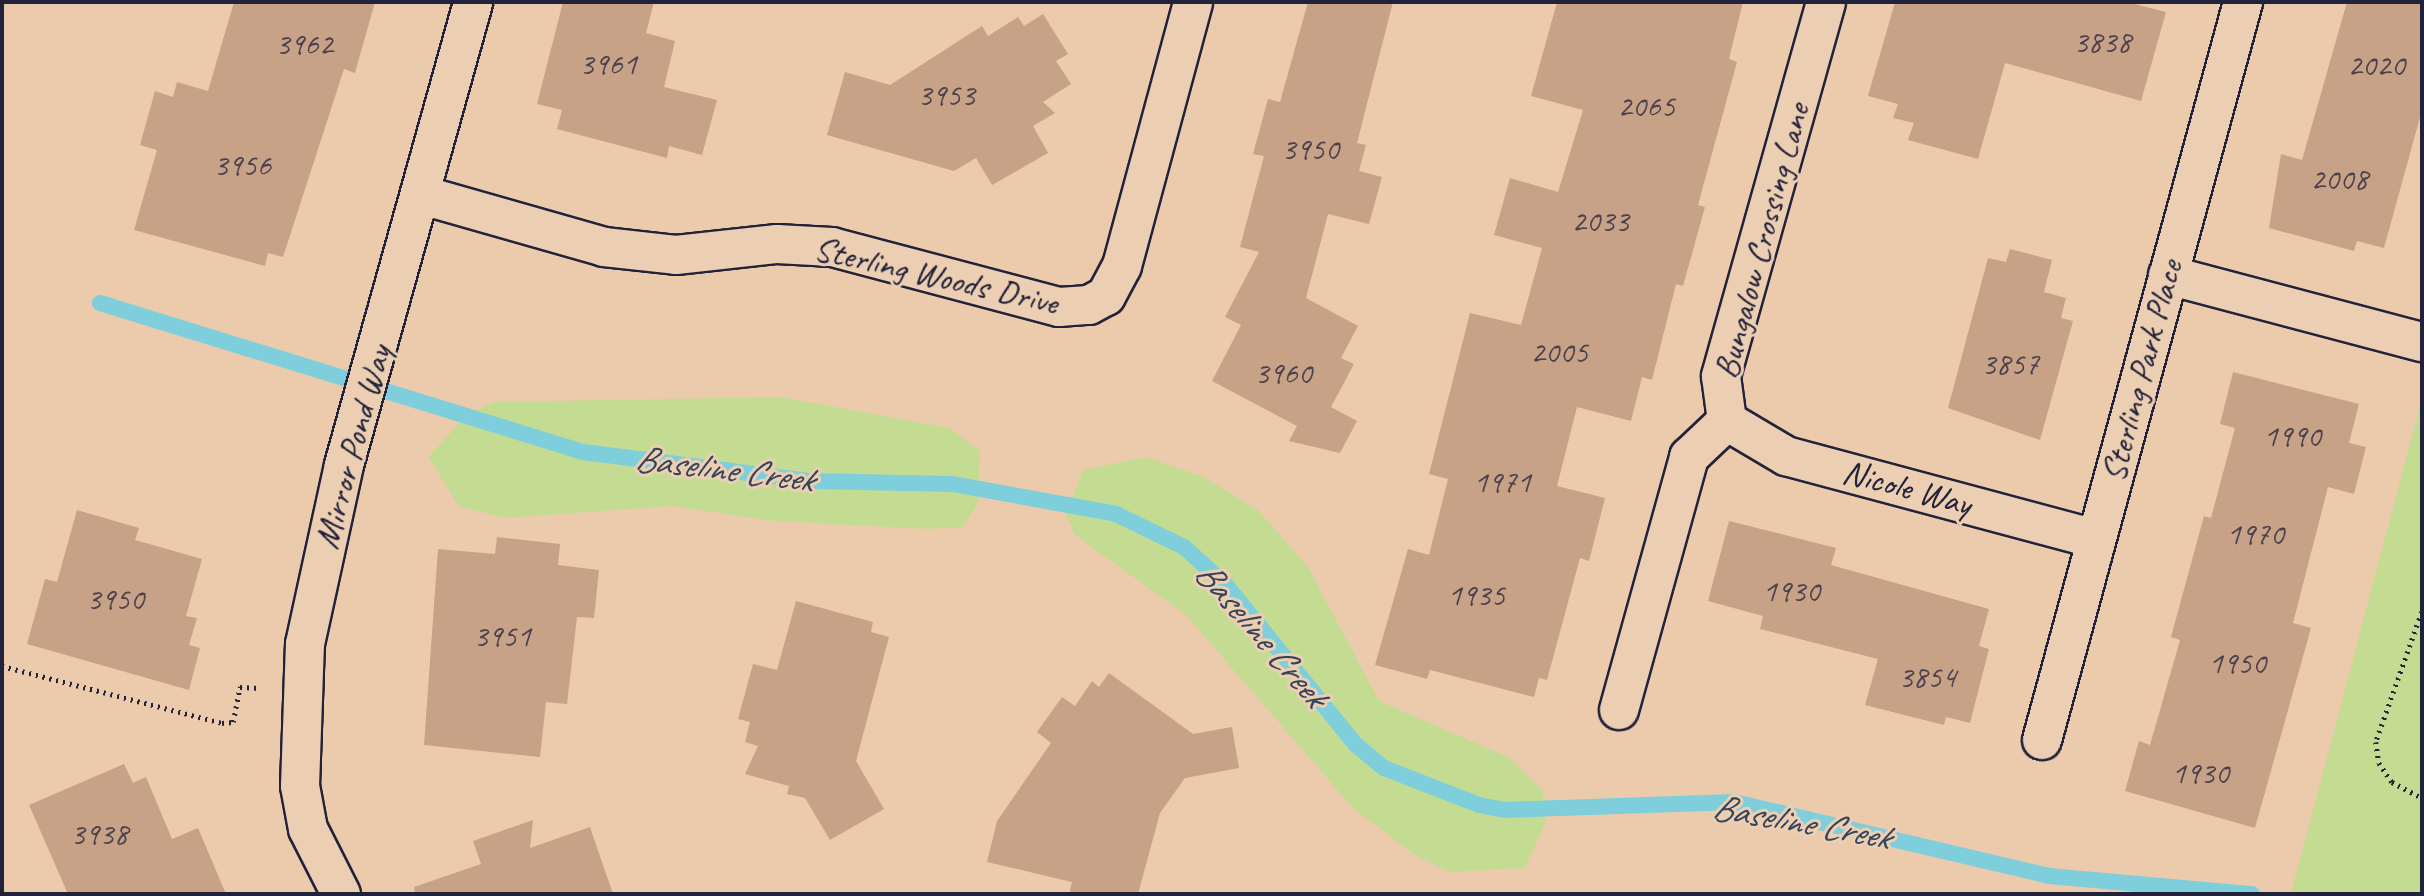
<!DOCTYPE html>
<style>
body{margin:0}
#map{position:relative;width:2424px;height:896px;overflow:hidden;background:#ebcbac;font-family:Caveat,sans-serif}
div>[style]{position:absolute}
.green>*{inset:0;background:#c4dc92}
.stream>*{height:16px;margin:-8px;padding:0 8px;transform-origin:8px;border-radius:8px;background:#7fcedb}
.building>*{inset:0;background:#c7a287}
.path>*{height:4.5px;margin-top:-2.25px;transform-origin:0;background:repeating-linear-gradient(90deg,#22223b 0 2px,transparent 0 7px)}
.roads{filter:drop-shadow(2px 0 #22223b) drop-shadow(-2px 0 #22223b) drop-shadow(0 2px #22223b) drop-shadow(0 -2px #22223b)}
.minor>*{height:38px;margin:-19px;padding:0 19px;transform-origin:19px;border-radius:19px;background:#eccfb2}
span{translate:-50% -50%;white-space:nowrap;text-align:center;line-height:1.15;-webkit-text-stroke:6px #eccfb2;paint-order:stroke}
.number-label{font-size:32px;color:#4b424e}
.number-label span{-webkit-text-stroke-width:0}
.street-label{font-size:35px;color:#22223b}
.water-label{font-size:37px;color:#35445b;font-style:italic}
.frame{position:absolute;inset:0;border:4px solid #22223b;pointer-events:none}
</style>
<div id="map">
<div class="green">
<i style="clip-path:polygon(781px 397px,949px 428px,980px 451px,978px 503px,963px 527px,928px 529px,774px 521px,672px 506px,504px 518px,459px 506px,428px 457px,466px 416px,494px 402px)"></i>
<i style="clip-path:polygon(2422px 398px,2422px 894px,2290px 894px,2298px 867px)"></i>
<i style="clip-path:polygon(1146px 457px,1202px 476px,1259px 511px,1308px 567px,1379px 701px,1510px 758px,1543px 791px,1545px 823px,1525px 868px,1449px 872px,1415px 855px,1353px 808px,1186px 615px,1075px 535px,1066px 515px,1083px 470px)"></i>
</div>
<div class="stream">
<i style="left:100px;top:303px;width:505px;rotate:17.14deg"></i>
<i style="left:583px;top:452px;width:229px;rotate:7.3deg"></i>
<i style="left:810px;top:481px;width:143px;rotate:1.2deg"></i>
<i style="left:953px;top:484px;width:166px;rotate:10.4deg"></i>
<i style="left:1116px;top:514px;width:76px;rotate:25.9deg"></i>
<i style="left:1184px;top:547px;width:57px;rotate:42.1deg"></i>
<i style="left:1226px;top:585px;width:205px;rotate:50.9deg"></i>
<i style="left:1355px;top:744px;width:38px;rotate:40deg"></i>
<i style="left:1384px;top:768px;width:102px;rotate:21.3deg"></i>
<i style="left:1479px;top:805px;width:26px;rotate:11deg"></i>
<i style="left:1505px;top:810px;width:229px;rotate:-2deg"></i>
<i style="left:1734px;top:802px;width:324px;rotate:13.2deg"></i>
<i style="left:2049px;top:876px;width:204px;rotate:5.1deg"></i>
</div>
<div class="building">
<i style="clip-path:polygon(234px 2px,375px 2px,355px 73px,344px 69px,283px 257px,268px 253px,265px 266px,134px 230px,157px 150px,140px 145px,155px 91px,173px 97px,177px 82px,208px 91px)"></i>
<i style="clip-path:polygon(563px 2px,654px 2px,646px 33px,675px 41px,664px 87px,717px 100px,702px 155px,669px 146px,667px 158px,557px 129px,562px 110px,537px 104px)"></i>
<i style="clip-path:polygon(1308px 2px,1393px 2px,1357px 143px,1366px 145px,1359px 171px,1382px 177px,1369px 224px,1328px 214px,1306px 298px,1358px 326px,1341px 358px,1354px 364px,1331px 407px,1357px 421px,1340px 453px,1289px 441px,1297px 426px,1212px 381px,1241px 325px,1225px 317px,1259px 252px,1240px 247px,1264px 156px,1253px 154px,1268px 99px,1280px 102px)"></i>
<i style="clip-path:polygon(1557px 2px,1743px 2px,1729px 59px,1737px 62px,1698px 205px,1705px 207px,1683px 286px,1676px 284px,1652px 380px,1642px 377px,1631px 421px,1577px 407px,1557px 486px,1605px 498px,1589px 561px,1580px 558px,1547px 680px,1539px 678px,1534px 697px,1430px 670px,1427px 679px,1375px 665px,1408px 549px,1429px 555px,1448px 479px,1429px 474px,1470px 313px,1521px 325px,1542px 248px,1494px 235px,1510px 178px,1558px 192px,1583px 110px,1531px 96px)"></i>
<i style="clip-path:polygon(1895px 2px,2127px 2px,2166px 12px,2141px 101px,2005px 63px,1978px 159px,1908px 140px,1914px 123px,1893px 118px,1898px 104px,1868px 96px)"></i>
<i style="clip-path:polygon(2347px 2px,2422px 2px,2422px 110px,2384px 248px,2357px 241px,2354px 251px,2269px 228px,2281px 154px,2302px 160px)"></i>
<i style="clip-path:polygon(1043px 14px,1068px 54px,1056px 61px,1071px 84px,1043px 102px,1055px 113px,1033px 126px,1048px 153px,992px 185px,976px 158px,954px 171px,827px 135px,845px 72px,890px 85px,982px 26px,988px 36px,1018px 17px,1024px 26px)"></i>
<i style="clip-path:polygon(2010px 249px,2052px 260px,2044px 292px,2066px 298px,2061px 318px,2073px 321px,2040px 440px,1948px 408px,1988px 258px,2006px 262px)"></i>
<i style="clip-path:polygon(2233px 372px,2359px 404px,2349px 443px,2366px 447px,2354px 494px,2328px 487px,2293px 623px,2311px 628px,2255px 828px,2125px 791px,2139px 741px,2150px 745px,2180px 640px,2171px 637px,2204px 516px,2211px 518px,2235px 428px,2220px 424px)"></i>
<i style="clip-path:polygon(77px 510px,139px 528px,135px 540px,202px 559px,186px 616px,197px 618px,189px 645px,200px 648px,189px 690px,27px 644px,45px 579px,57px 582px)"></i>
<i style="clip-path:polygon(1729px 521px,1836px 548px,1831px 565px,1989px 609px,1979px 646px,1989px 649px,1970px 723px,1946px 717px,1944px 725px,1865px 705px,1878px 659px,1760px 629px,1763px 616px,1708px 601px)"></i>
<i style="clip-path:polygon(497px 537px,560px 544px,558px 565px,599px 570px,594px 618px,577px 617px,567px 704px,546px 702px,540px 757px,424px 745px,438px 549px,495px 554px)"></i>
<i style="clip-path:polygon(796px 601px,873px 622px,871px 632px,889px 637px,856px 761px,884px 809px,830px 840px,805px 798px,787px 794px,789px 786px,745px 774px,758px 746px,745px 742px,750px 722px,738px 719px,753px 664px,777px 670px)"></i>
<i style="clip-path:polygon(1109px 673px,1193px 734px,1232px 727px,1239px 768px,1185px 778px,1160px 813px,1138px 894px,1069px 894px,1072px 882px,987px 862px,997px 821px,1051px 743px,1037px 732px,1062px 697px,1075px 706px,1092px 681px,1099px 687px)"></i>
<i style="clip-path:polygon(124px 764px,133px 783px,146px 777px,172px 839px,198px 828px,226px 894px,68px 894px,29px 805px)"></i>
<i style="clip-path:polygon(533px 820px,530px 848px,590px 827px,613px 894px,415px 894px,414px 887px,481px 864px,473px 841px)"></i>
</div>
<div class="path">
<i style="left:2422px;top:612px;width:138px;rotate:109.5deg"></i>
<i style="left:2376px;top:742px;width:21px;rotate:82deg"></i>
<i style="left:2379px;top:763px;width:23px;rotate:56deg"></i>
<i style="left:2392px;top:782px;width:34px;rotate:28deg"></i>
<i style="left:2px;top:666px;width:227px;rotate:14.5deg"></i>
<i style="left:222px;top:723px;width:11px;rotate:-5deg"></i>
<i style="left:233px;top:722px;width:36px;rotate:-79deg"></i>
<i style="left:240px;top:687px;width:19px;rotate:3deg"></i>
</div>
<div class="roads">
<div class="minor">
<i style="left:422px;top:195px;width:189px;rotate:15.9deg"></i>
<i style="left:604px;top:247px;width:72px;rotate:6.3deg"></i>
<i style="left:676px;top:255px;width:102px;rotate:-6.2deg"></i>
<i style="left:777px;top:244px;width:55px;rotate:3.1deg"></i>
<i style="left:832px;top:247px;width:235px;rotate:14.8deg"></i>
<i style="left:1059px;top:307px;width:30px;rotate:-4deg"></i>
<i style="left:1089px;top:305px;width:19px;rotate:-28deg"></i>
<i style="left:1106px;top:296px;width:34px;rotate:-62deg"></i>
<i style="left:1122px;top:266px;width:273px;rotate:-74.9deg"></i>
<i style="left:2168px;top:275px;width:263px;rotate:14.8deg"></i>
<i style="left:1727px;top:421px;width:69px;rotate:30.7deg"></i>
<i style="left:1786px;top:456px;width:321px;rotate:15deg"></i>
<i style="left:1619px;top:710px;width:263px;rotate:-74.5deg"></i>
<i style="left:1689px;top:457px;width:52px;rotate:-43.5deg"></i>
<i style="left:1727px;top:421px;width:45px;rotate:-97.6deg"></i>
<i style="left:1721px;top:376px;width:388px;rotate:-74.3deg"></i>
<i style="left:2042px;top:740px;width:765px;rotate:-74.76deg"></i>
<i style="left:341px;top:894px;width:73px;rotate:-116.9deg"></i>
<i style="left:308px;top:829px;width:44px;rotate:-100.5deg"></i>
<i style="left:300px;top:786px;width:142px;rotate:-88deg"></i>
<i style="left:305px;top:644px;width:183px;rotate:-77.7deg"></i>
<i style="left:344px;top:465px;width:481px;rotate:-74.4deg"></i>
</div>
</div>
<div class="number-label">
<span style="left:2102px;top:42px">3838</span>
<span style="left:304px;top:44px">3962</span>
<span style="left:608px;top:64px">3961</span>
<span style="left:2376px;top:65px">2020</span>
<span style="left:946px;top:95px">3953</span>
<span style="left:1646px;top:106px">2065</span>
<span style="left:1310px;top:149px">3950</span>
<span style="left:242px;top:165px">3956</span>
<span style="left:2339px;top:179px">2008</span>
<span style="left:1600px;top:221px">2033</span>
<span style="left:1559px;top:352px">2005</span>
<span style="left:2010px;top:364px">3857</span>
<span style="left:1283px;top:373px">3960</span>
<span style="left:2292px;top:436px">1990</span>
<span style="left:1502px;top:482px">1971</span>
<span style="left:2255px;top:534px">1970</span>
<span style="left:1791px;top:591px">1930</span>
<span style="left:1476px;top:595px">1935</span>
<span style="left:115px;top:599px">3950</span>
<span style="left:502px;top:636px">3951</span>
<span style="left:2237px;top:663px">1950</span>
<span style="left:1927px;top:677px">3854</span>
<span style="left:2200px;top:773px">1930</span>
<span style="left:99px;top:834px">3938</span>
</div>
<div class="street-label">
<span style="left:1762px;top:241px;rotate:-75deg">Bungalow Crossing Lane</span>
<span style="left:936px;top:276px;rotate:13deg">Sterling Woods Drive</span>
<span style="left:2142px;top:371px;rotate:-75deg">Sterling Park Place</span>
<span style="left:353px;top:447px;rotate:-75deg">Mirror Pond Way</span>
<span style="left:1907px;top:488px;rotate:15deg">Nicole Way</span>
</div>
<div class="water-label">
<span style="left:724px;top:469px;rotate:7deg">Baseline Creek</span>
<span style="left:1261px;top:634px;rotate:49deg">Baseline Creek</span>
<span style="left:1801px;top:822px;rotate:10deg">Baseline Creek</span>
</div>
<div class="frame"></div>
</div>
